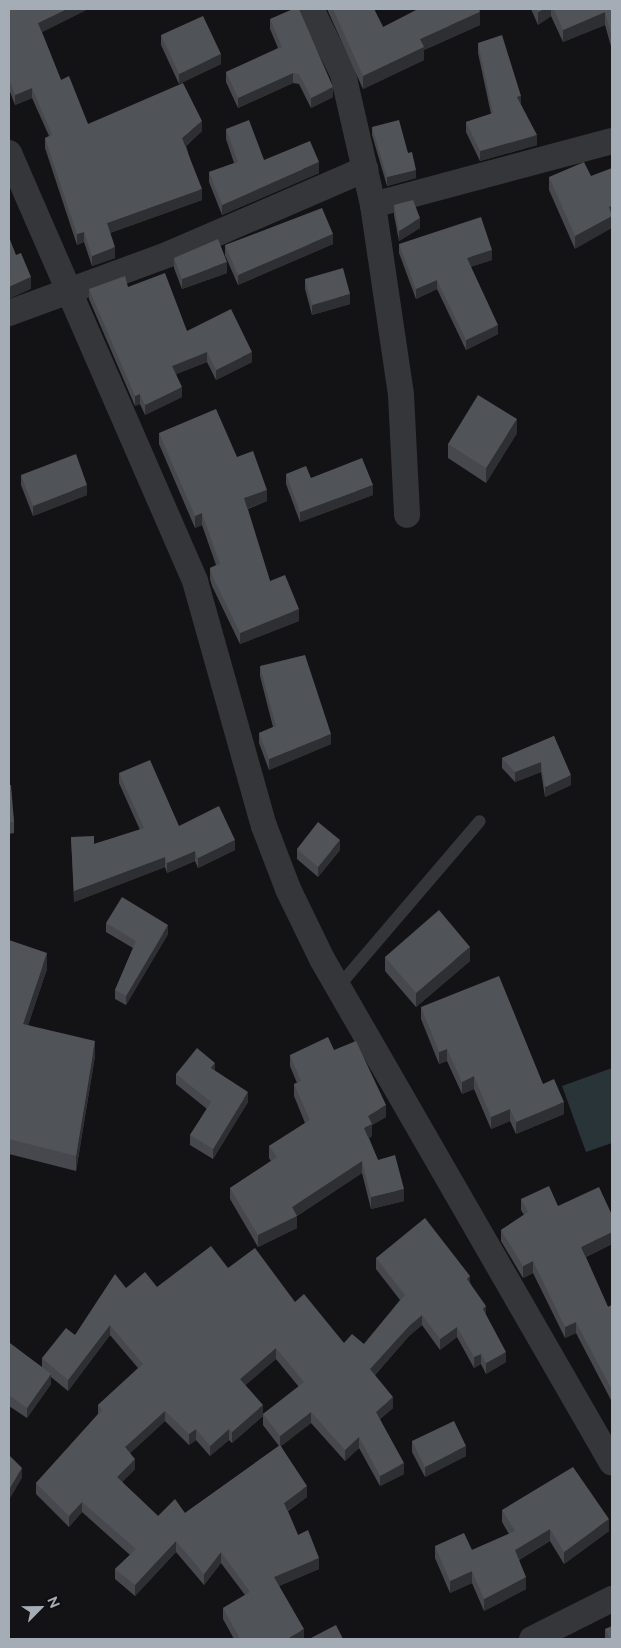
<!DOCTYPE html>
<style>
body{margin:0}
#map{position:relative;width:621px;height:1648px;overflow:hidden;background:#131315;font-family:Raleway,sans-serif}
div>[style]{position:absolute}
.water>*{inset:0;background:#293439}
.lane>*{height:12px;margin:-6px;padding:0 6px;transform-origin:6px;border-radius:6px;background:#34363a}
.street>*{height:26px;margin:-13px;padding:0 13px;transform-origin:13px;border-radius:13px;background:#34363a}
.wall>*{inset:0;background:#46484d}
.shaded-wall>*{inset:0;background:#2d2f32}
.building>*{inset:0;background:#505358}
span{translate:-50% -50%;white-space:nowrap;text-align:center;line-height:1.15;-webkit-text-stroke:4.5px #0e0e10;paint-order:stroke}
.frame{position:absolute;inset:0;border:10px solid #a4acb6;pointer-events:none}
.north{position:absolute;left:15px;top:1583px;width:50px;height:50px;-webkit-text-stroke:4px #0e0e10;paint-order:stroke;rotate:67deg;font-size:14px;font-weight:700;line-height:20px;text-align:center;color:#a4acb6}
.north::after{content:'';display:block;margin:auto;width:18px;height:22px;background:#a4acb6;clip-path:polygon(50% 0,100% 100%,50% 72%,0 100%)}
</style>
<div id="map">
<div class="water">
<i style="clip-path:polygon(612px 1068px,612px 1143px,586px 1152px,562px 1086px)"></i>
</div>
<div class="lane">
<i style="left:338px;top:987px;width:218px;rotate:-49.5deg"></i>
</div>
<div class="street">
<i style="left:311px;top:9px;width:72px;rotate:63.8deg"></i>
<i style="left:343px;top:74px;width:134px;rotate:77.1deg"></i>
<i style="left:373px;top:205px;width:192px;rotate:81.6deg"></i>
<i style="left:401px;top:395px;width:120px;rotate:87.1deg"></i>
<i style="left:9px;top:153px;width:467px;rotate:66.5deg"></i>
<i style="left:195px;top:581px;width:255px;rotate:74.3deg"></i>
<i style="left:264px;top:826px;width:67px;rotate:69.1deg"></i>
<i style="left:288px;top:889px;width:78px;rotate:64.1deg"></i>
<i style="left:322px;top:959px;width:581px;rotate:60.08deg"></i>
<i style="left:373px;top:205px;width:247px;rotate:-15deg"></i>
<i style="left:9px;top:313px;width:171px;rotate:-20.2deg"></i>
<i style="left:169px;top:254px;width:214px;rotate:-23.4deg"></i>
<i style="left:532px;top:1639px;width:89px;rotate:-26.6deg"></i>
</div>
<div class="wall">
<i style="clip-path:polygon(9px 9px,88px 9px,42px 32px,61px 80px,88px 124px,202px 131px,186px 146px,202px 200px,110px 233px,115px 258px,92px 266px,84px 242px,77px 245px,45px 148px,45px 138px,49px 136px,32px 98px,15px 105px,9px 89px)"></i>
<i style="clip-path:polygon(327px 9px,374px 9px,383px 27px,480px 25px,424px 50px,424px 60px,363px 89px)"></i>
<i style="clip-path:polygon(531px 9px,612px 9px,612px 50px,605px 25px,563px 42px,551px 16px,538px 25px)"></i>
<i style="clip-path:polygon(270px 19px,333px 97px,311px 108px,299px 84px,293px 83px,238px 108px,226px 82px,226px 72px,278px 48px,270px 29px)"></i>
<i style="clip-path:polygon(161px 35px,221px 64px,179px 84px,161px 45px)"></i>
<i style="clip-path:polygon(478px 43px,521px 105px,537px 145px,480px 161px,466px 132px,466px 122px,491px 114px,478px 53px)"></i>
<i style="clip-path:polygon(372px 127px,408px 153px,416px 178px,387px 186px,372px 135px)"></i>
<i style="clip-path:polygon(226px 129px,264px 160px,319px 173px,222px 215px,209px 182px,209px 172px,234px 163px,226px 139px)"></i>
<i style="clip-path:polygon(591px 176px,575px 249px,549px 190px,549px 177px)"></i>
<i style="clip-path:polygon(394px 205px,420px 228px,399px 241px,394px 215px)"></i>
<i style="clip-path:polygon(333px 244px,238px 285px,225px 255px,225px 245px)"></i>
<i style="clip-path:polygon(399px 244px,492px 260px,470px 267px,498px 334px,466px 350px,437px 289px,416px 299px,399px 253px)"></i>
<i style="clip-path:polygon(174px 258px,227px 273px,182px 289px,174px 268px)"></i>
<i style="clip-path:polygon(305px 279px,350px 304px,312px 315px,305px 289px)"></i>
<i style="clip-path:polygon(128px 287px,187px 331px,252px 362px,216px 380px,207px 362px,176px 374px,182px 397px,145px 415px,140px 404px,135px 406px,89px 299px,89px 289px)"></i>
<i style="clip-path:polygon(159px 433px,237px 457px,267px 501px,248px 509px,270px 581px,299px 621px,240px 644px,212px 586px,210px 579px,210px 568px,216px 565px,202px 525px,195px 528px,159px 444px)"></i>
<i style="clip-path:polygon(517px 433px,486px 483px,448px 458px,448px 444px)"></i>
<i style="clip-path:polygon(286px 474px,311px 478px,373px 495px,300px 522px,286px 484px)"></i>
<i style="clip-path:polygon(21px 475px,87px 495px,33px 516px,21px 485px)"></i>
<i style="clip-path:polygon(260px 666px,331px 744px,269px 770px,259px 743px,259px 733px,273px 727px,260px 676px)"></i>
<i style="clip-path:polygon(554px 736px,571px 785px,545px 797px,541px 772px,515px 782px,502px 768px,502px 758px)"></i>
<i style="clip-path:polygon(119px 773px,179px 826px,235px 850px,198px 868px,195px 861px,167px 873px,165px 867px,74px 902px,71px 837px,94px 844px,140px 830px,119px 783px)"></i>
<i style="clip-path:polygon(9px 785px,14px 822px,14px 833px,9px 834px)"></i>
<i style="clip-path:polygon(297px 849px,340px 850px,318px 877px,297px 859px)"></i>
<i style="clip-path:polygon(106px 923px,168px 934px,126px 1005px,115px 999px,115px 990px,133px 948px,106px 932px)"></i>
<i style="clip-path:polygon(9px 940px,47px 969px,28px 1025px,95px 1056px,76px 1171px,9px 1154px)"></i>
<i style="clip-path:polygon(385px 957px,470px 961px,416px 1007px,385px 971px)"></i>
<i style="clip-path:polygon(421px 1007px,543px 1084px,564px 1114px,516px 1134px,510px 1121px,491px 1129px,474px 1089px,462px 1094px,447px 1061px,439px 1064px,421px 1019px)"></i>
<i style="clip-path:polygon(334px 1050px,386px 1117px,372px 1125px,372px 1136px,369px 1138px,378px 1160px,404px 1201px,371px 1209px,362px 1173px,297px 1216px,297px 1228px,258px 1247px,230px 1199px,230px 1188px,271px 1161px,269px 1158px,269px 1146px,305px 1123px,294px 1096px,294px 1084px,297px 1083px,290px 1066px,290px 1055px)"></i>
<i style="clip-path:polygon(215px 1071px,248px 1102px,213px 1159px,190px 1145px,190px 1135px,207px 1109px,176px 1084px,176px 1074px)"></i>
<i style="clip-path:polygon(521px 1199px,558px 1206px,612px 1215px,612px 1244px,586px 1257px,608px 1307px,612px 1305px,612px 1402px,576px 1333px,565px 1338px,533px 1273px,523px 1278px,501px 1241px,501px 1230px,524px 1215px,521px 1210px)"></i>
<i style="clip-path:polygon(evenodd,376px 1258px,470px 1283px,486px 1315px,506px 1362px,486px 1374px,481px 1364px,474px 1368px,457px 1337px,440px 1350px,422px 1325px,409px 1336px,375px 1375px,393px 1408px,380px 1419px,404px 1474px,380px 1486px,359px 1448px,345px 1461px,311px 1423px,281px 1446px,307px 1497px,288px 1511px,298px 1535px,319px 1569px,279px 1586px,304px 1639px,234px 1639px,223px 1619px,223px 1608px,245px 1595px,221px 1563px,204px 1585px,176px 1552px,135px 1596px,115px 1579px,115px 1569px,130px 1555px,82px 1512px,69px 1527px,36px 1494px,36px 1483px,98px 1414px,98px 1405px,138px 1368px,110px 1335px,68px 1391px,51px 1377px,51px 1384px,27px 1418px,9px 1406px,9px 1344px,42px 1367px,42px 1358px,75px 1335px,126px 1288px,157px 1287px,228px 1268px,295px 1302px,344px 1343px,364px 1344px,400px 1300px,376px 1269px,376px 1258px,276px 1359px,299px 1387px,263px 1414px,263px 1425px,279px 1446px,185px 1513px,158px 1516px,122px 1482px,135px 1469px,130px 1453px,165px 1421px,189px 1445px,196px 1440px,210px 1456px,229px 1440px,232px 1443px,263px 1416px,245px 1385px,276px 1359px)"></i>
<i style="clip-path:polygon(412px 1441px,466px 1456px,425px 1477px,412px 1452px)"></i>
<i style="clip-path:polygon(502px 1510px,609px 1531px,564px 1564px,550px 1541px,519px 1560px,526px 1589px,484px 1611px,472px 1583px,450px 1593px,435px 1558px,435px 1546px,472px 1550px,509px 1534px,502px 1522px)"></i>
<i style="clip-path:polygon(605px 1629px,612px 1639px,605px 1639px)"></i>
</div>
<div class="shaded-wall">
<i style="clip-path:polygon(67px 9px,88px 9px,38px 34px,38px 23px)"></i>
<i style="clip-path:polygon(544px 9px,551px 9px,551px 16px,538px 25px,538px 12px)"></i>
<i style="clip-path:polygon(480px 12px,480px 25px,424px 50px,424px 60px,363px 89px,363px 76px,420px 39px)"></i>
<i style="clip-path:polygon(605px 12px,605px 25px,563px 42px,563px 30px)"></i>
<i style="clip-path:polygon(221px 54px,221px 64px,179px 84px,179px 74px)"></i>
<i style="clip-path:polygon(293px 73px,293px 83px,238px 108px,238px 98px)"></i>
<i style="clip-path:polygon(333px 87px,333px 97px,311px 108px,311px 98px)"></i>
<i style="clip-path:polygon(32px 88px,32px 98px,15px 105px,15px 95px)"></i>
<i style="clip-path:polygon(521px 96px,521px 106px,517px 97px)"></i>
<i style="clip-path:polygon(202px 121px,202px 131px,182px 149px,182px 138px)"></i>
<i style="clip-path:polygon(537px 135px,537px 145px,480px 161px,480px 151px)"></i>
<i style="clip-path:polygon(319px 162px,319px 173px,222px 215px,222px 205px)"></i>
<i style="clip-path:polygon(416px 170px,416px 178px,387px 186px,387px 177px)"></i>
<i style="clip-path:polygon(202px 189px,202px 200px,107px 234px,107px 223px)"></i>
<i style="clip-path:polygon(612px 206px,612px 228px,575px 249px,575px 236px,609px 207px)"></i>
<i style="clip-path:polygon(10px 210px,10px 222px,9px 223px,9px 211px)"></i>
<i style="clip-path:polygon(420px 218px,420px 228px,399px 241px,399px 231px)"></i>
<i style="clip-path:polygon(84px 232px,84px 242px,77px 245px,77px 234px)"></i>
<i style="clip-path:polygon(333px 234px,333px 244px,238px 285px,238px 275px)"></i>
<i style="clip-path:polygon(115px 247px,115px 258px,92px 266px,92px 256px)"></i>
<i style="clip-path:polygon(492px 250px,492px 260px,467px 268px,467px 258px)"></i>
<i style="clip-path:polygon(227px 262px,227px 273px,182px 289px,182px 279px)"></i>
<i style="clip-path:polygon(31px 277px,31px 289px,9px 299px,9px 287px)"></i>
<i style="clip-path:polygon(437px 280px,437px 289px,416px 299px,416px 289px)"></i>
<i style="clip-path:polygon(350px 294px,350px 304px,312px 315px,312px 305px)"></i>
<i style="clip-path:polygon(498px 325px,498px 334px,466px 350px,466px 340px)"></i>
<i style="clip-path:polygon(207px 352px,207px 362px,172px 376px,172px 366px)"></i>
<i style="clip-path:polygon(252px 352px,252px 362px,216px 380px,216px 370px)"></i>
<i style="clip-path:polygon(182px 387px,182px 397px,145px 415px,145px 405px)"></i>
<i style="clip-path:polygon(140px 394px,140px 404px,135px 406px,135px 396px)"></i>
<i style="clip-path:polygon(517px 419px,517px 433px,486px 483px,486px 468px)"></i>
<i style="clip-path:polygon(87px 485px,87px 495px,33px 516px,33px 506px)"></i>
<i style="clip-path:polygon(373px 485px,373px 495px,300px 522px,300px 512px)"></i>
<i style="clip-path:polygon(267px 490px,267px 501px,244px 510px,244px 498px)"></i>
<i style="clip-path:polygon(202px 513px,202px 525px,195px 528px,195px 516px)"></i>
<i style="clip-path:polygon(299px 609px,299px 621px,240px 644px,240px 633px)"></i>
<i style="clip-path:polygon(331px 734px,331px 744px,269px 770px,269px 759px)"></i>
<i style="clip-path:polygon(541px 762px,541px 772px,515px 782px,515px 772px)"></i>
<i style="clip-path:polygon(571px 775px,571px 785px,545px 797px,545px 787px)"></i>
<i style="clip-path:polygon(235px 840px,235px 850px,198px 868px,198px 858px)"></i>
<i style="clip-path:polygon(340px 840px,340px 850px,318px 877px,318px 867px)"></i>
<i style="clip-path:polygon(195px 851px,195px 861px,167px 873px,167px 863px)"></i>
<i style="clip-path:polygon(165px 857px,165px 867px,74px 902px,74px 891px)"></i>
<i style="clip-path:polygon(168px 925px,168px 934px,126px 1005px,126px 996px)"></i>
<i style="clip-path:polygon(470px 947px,470px 961px,416px 1007px,416px 993px)"></i>
<i style="clip-path:polygon(47px 953px,47px 969px,23px 1040px,23px 1024px)"></i>
<i style="clip-path:polygon(95px 1041px,95px 1056px,76px 1171px,76px 1156px)"></i>
<i style="clip-path:polygon(447px 1049px,447px 1061px,439px 1064px,439px 1052px)"></i>
<i style="clip-path:polygon(215px 1063px,215px 1073px,211px 1068px)"></i>
<i style="clip-path:polygon(474px 1076px,474px 1089px,462px 1094px,462px 1082px)"></i>
<i style="clip-path:polygon(248px 1092px,248px 1102px,213px 1159px,213px 1149px)"></i>
<i style="clip-path:polygon(564px 1102px,564px 1114px,516px 1134px,516px 1122px)"></i>
<i style="clip-path:polygon(386px 1105px,386px 1117px,372px 1125px,372px 1136px,364px 1140px,364px 1128px,368px 1116px)"></i>
<i style="clip-path:polygon(510px 1109px,510px 1121px,491px 1129px,491px 1117px)"></i>
<i style="clip-path:polygon(362px 1161px,362px 1173px,297px 1216px,297px 1228px,258px 1247px,258px 1235px,292px 1207px)"></i>
<i style="clip-path:polygon(404px 1189px,404px 1201px,371px 1209px,371px 1197px)"></i>
<i style="clip-path:polygon(612px 1232px,612px 1244px,581px 1259px,581px 1247px)"></i>
<i style="clip-path:polygon(533px 1261px,533px 1273px,523px 1278px,523px 1266px)"></i>
<i style="clip-path:polygon(470px 1276px,470px 1286px,467px 1279px)"></i>
<i style="clip-path:polygon(486px 1306px,486px 1317px,483px 1309px)"></i>
<i style="clip-path:polygon(422px 1315px,422px 1325px,409px 1336px,370px 1380px,370px 1369px,409px 1326px)"></i>
<i style="clip-path:polygon(576px 1322px,576px 1333px,565px 1338px,565px 1327px)"></i>
<i style="clip-path:polygon(110px 1325px,110px 1335px,68px 1391px,68px 1380px)"></i>
<i style="clip-path:polygon(457px 1327px,457px 1337px,440px 1350px,440px 1339px)"></i>
<i style="clip-path:polygon(276px 1348px,276px 1359px,240px 1390px,240px 1379px)"></i>
<i style="clip-path:polygon(506px 1352px,506px 1362px,486px 1374px,486px 1363px)"></i>
<i style="clip-path:polygon(481px 1354px,481px 1364px,474px 1368px,474px 1357px)"></i>
<i style="clip-path:polygon(51px 1374px,51px 1384px,27px 1418px,27px 1408px)"></i>
<i style="clip-path:polygon(393px 1397px,393px 1408px,376px 1422px,376px 1412px)"></i>
<i style="clip-path:polygon(263px 1405px,263px 1416px,232px 1443px,232px 1432px)"></i>
<i style="clip-path:polygon(165px 1411px,165px 1421px,125px 1458px,125px 1447px)"></i>
<i style="clip-path:polygon(311px 1412px,311px 1423px,280px 1447px,280px 1436px)"></i>
<i style="clip-path:polygon(196px 1429px,196px 1440px,189px 1445px,189px 1434px)"></i>
<i style="clip-path:polygon(229px 1429px,229px 1440px,210px 1456px,210px 1446px)"></i>
<i style="clip-path:polygon(359px 1437px,359px 1448px,345px 1461px,345px 1450px)"></i>
<i style="clip-path:polygon(466px 1446px,466px 1456px,425px 1477px,425px 1467px)"></i>
<i style="clip-path:polygon(135px 1459px,135px 1469px,117px 1487px,117px 1477px)"></i>
<i style="clip-path:polygon(404px 1463px,404px 1474px,380px 1486px,380px 1476px)"></i>
<i style="clip-path:polygon(22px 1468px,22px 1478px,9px 1500px,9px 1490px)"></i>
<i style="clip-path:polygon(307px 1486px,307px 1497px,284px 1513px,284px 1503px)"></i>
<i style="clip-path:polygon(82px 1502px,82px 1512px,69px 1527px,69px 1516px)"></i>
<i style="clip-path:polygon(609px 1519px,609px 1531px,564px 1564px,564px 1552px)"></i>
<i style="clip-path:polygon(550px 1529px,550px 1541px,515px 1562px,515px 1550px)"></i>
<i style="clip-path:polygon(176px 1541px,176px 1552px,135px 1596px,135px 1585px)"></i>
<i style="clip-path:polygon(221px 1552px,221px 1563px,204px 1585px,204px 1574px)"></i>
<i style="clip-path:polygon(319px 1558px,319px 1569px,274px 1588px,274px 1577px)"></i>
<i style="clip-path:polygon(472px 1571px,472px 1583px,450px 1593px,450px 1581px)"></i>
<i style="clip-path:polygon(526px 1577px,526px 1589px,484px 1611px,484px 1599px)"></i>
<i style="clip-path:polygon(304px 1629px,304px 1639px,287px 1639px)"></i>
</div>
<div class="building">
<i style="clip-path:polygon(9px 9px,67px 9px,38px 23px,61px 80px,69px 76px,88px 124px,183px 83px,202px 121px,182px 138px,202px 189px,107px 223px,115px 247px,92px 256px,84px 232px,77px 234px,45px 138px,52px 135px,32px 88px,15px 95px,9px 78px)"></i>
<i style="clip-path:polygon(293px 9px,299px 9px,333px 87px,311px 98px,299px 74px,293px 73px,238px 98px,226px 72px,282px 47px,270px 19px)"></i>
<i style="clip-path:polygon(333px 9px,374px 9px,383px 27px,418px 9px,479px 9px,480px 12px,420px 39px,424px 47px,363px 76px)"></i>
<i style="clip-path:polygon(537px 9px,544px 9px,538px 12px)"></i>
<i style="clip-path:polygon(554px 9px,612px 9px,612px 38px,605px 12px,563px 30px)"></i>
<i style="clip-path:polygon(203px 16px,221px 54px,179px 74px,161px 35px)"></i>
<i style="clip-path:polygon(502px 35px,521px 96px,517px 97px,537px 135px,480px 151px,466px 122px,493px 113px,478px 43px)"></i>
<i style="clip-path:polygon(249px 120px,264px 160px,310px 141px,319px 162px,222px 205px,209px 172px,238px 162px,226px 129px)"></i>
<i style="clip-path:polygon(399px 120px,408px 153px,412px 152px,416px 170px,387px 177px,372px 127px)"></i>
<i style="clip-path:polygon(584px 162px,591px 176px,612px 168px,612px 206px,609px 207px,612px 216px,575px 236px,549px 177px)"></i>
<i style="clip-path:polygon(413px 200px,420px 218px,399px 231px,394px 205px)"></i>
<i style="clip-path:polygon(322px 208px,333px 234px,238px 275px,225px 245px)"></i>
<i style="clip-path:polygon(481px 217px,492px 250px,467px 258px,498px 325px,466px 340px,437px 280px,416px 289px,399px 244px)"></i>
<i style="clip-path:polygon(9px 237px,16px 255px,21px 253px,31px 277px,9px 287px)"></i>
<i style="clip-path:polygon(218px 239px,227px 262px,182px 279px,174px 258px)"></i>
<i style="clip-path:polygon(343px 268px,350px 294px,312px 305px,305px 279px)"></i>
<i style="clip-path:polygon(165px 273px,187px 331px,231px 309px,252px 352px,216px 370px,207px 352px,172px 366px,182px 387px,145px 405px,140px 394px,135px 396px,89px 289px,125px 276px,128px 287px)"></i>
<i style="clip-path:polygon(478px 395px,517px 419px,486px 468px,448px 444px)"></i>
<i style="clip-path:polygon(216px 409px,237px 457px,253px 451px,267px 490px,244px 498px,270px 581px,285px 575px,299px 609px,240px 633px,212px 575px,210px 568px,220px 564px,202px 513px,195px 516px,159px 433px)"></i>
<i style="clip-path:polygon(76px 454px,87px 485px,33px 506px,21px 475px)"></i>
<i style="clip-path:polygon(362px 458px,373px 485px,300px 512px,286px 474px,306px 466px,311px 478px)"></i>
<i style="clip-path:polygon(305px 655px,331px 734px,269px 759px,259px 733px,276px 726px,260px 666px)"></i>
<i style="clip-path:polygon(554px 736px,571px 775px,545px 787px,541px 762px,515px 772px,502px 758px)"></i>
<i style="clip-path:polygon(150px 760px,179px 826px,219px 806px,235px 840px,198px 858px,195px 851px,167px 863px,165px 857px,74px 891px,71px 837px,94px 836px,94px 844px,144px 828px,119px 773px)"></i>
<i style="clip-path:polygon(9px 785px,11px 785px,14px 822px,9px 822px)"></i>
<i style="clip-path:polygon(318px 822px,340px 840px,318px 867px,297px 849px)"></i>
<i style="clip-path:polygon(122px 897px,168px 925px,126px 996px,115px 990px,136px 941px,106px 923px)"></i>
<i style="clip-path:polygon(439px 910px,470px 947px,416px 993px,385px 957px)"></i>
<i style="clip-path:polygon(9px 940px,47px 953px,23px 1024px,95px 1041px,76px 1156px,9px 1139px)"></i>
<i style="clip-path:polygon(499px 976px,543px 1084px,554px 1079px,564px 1102px,516px 1122px,510px 1109px,491px 1117px,474px 1076px,462px 1082px,447px 1049px,439px 1052px,421px 1007px)"></i>
<i style="clip-path:polygon(328px 1037px,334px 1050px,356px 1041px,386px 1105px,368px 1116px,372px 1124px,364px 1128px,378px 1160px,395px 1155px,404px 1189px,371px 1197px,362px 1161px,292px 1207px,297px 1216px,258px 1235px,230px 1188px,277px 1157px,269px 1146px,310px 1120px,294px 1084px,301px 1081px,290px 1055px)"></i>
<i style="clip-path:polygon(197px 1048px,215px 1063px,211px 1068px,248px 1092px,213px 1149px,190px 1135px,211px 1102px,176px 1074px)"></i>
<i style="clip-path:polygon(549px 1186px,558px 1206px,599px 1187px,612px 1215px,612px 1232px,581px 1247px,608px 1307px,612px 1305px,612px 1390px,576px 1322px,565px 1327px,533px 1261px,523px 1266px,501px 1230px,528px 1212px,521px 1199px)"></i>
<i style="clip-path:polygon(425px 1218px,470px 1276px,467px 1279px,486px 1306px,483px 1309px,506px 1352px,486px 1363px,481px 1354px,474px 1357px,457px 1327px,440px 1339px,422px 1315px,409px 1326px,370px 1369px,393px 1397px,376px 1412px,404px 1463px,380px 1476px,359px 1437px,345px 1450px,311px 1412px,280px 1436px,263px 1414px,304px 1382px,276px 1348px,240px 1379px,263px 1405px,232px 1432px,229px 1429px,210px 1446px,196px 1429px,189px 1434px,165px 1411px,125px 1447px,135px 1459px,117px 1477px,158px 1516px,175px 1499px,185px 1513px,280px 1445px,307px 1486px,284px 1503px,298px 1535px,308px 1530px,319px 1558px,274px 1577px,304px 1629px,287px 1639px,240px 1639px,223px 1608px,250px 1592px,221px 1552px,204px 1574px,176px 1541px,135px 1585px,115px 1569px,136px 1549px,82px 1502px,69px 1516px,36px 1483px,102px 1410px,98px 1405px,143px 1364px,110px 1325px,68px 1380px,42px 1358px,66px 1328px,75px 1335px,115px 1274px,126px 1288px,145px 1272px,157px 1287px,211px 1246px,228px 1268px,255px 1248px,295px 1302px,304px 1294px,344px 1343px,352px 1334px,364px 1344px,405px 1295px,376px 1258px)"></i>
<i style="clip-path:polygon(10px 1343px,51px 1374px,27px 1408px,9px 1395px,9px 1344px)"></i>
<i style="clip-path:polygon(454px 1421px,466px 1446px,425px 1467px,412px 1441px)"></i>
<i style="clip-path:polygon(9px 1455px,22px 1468px,9px 1490px)"></i>
<i style="clip-path:polygon(573px 1467px,609px 1519px,564px 1552px,550px 1529px,515px 1550px,526px 1577px,484px 1599px,472px 1571px,450px 1581px,435px 1546px,464px 1533px,472px 1550px,515px 1531px,502px 1510px)"></i>
<i style="clip-path:polygon(336px 1625px,343px 1639px,309px 1639px)"></i>
<i style="clip-path:polygon(612px 1626px,612px 1639px,610px 1639px,605px 1629px)"></i>
</div>
<div class="frame"></div>
<div class="north">N</div>
</div>
